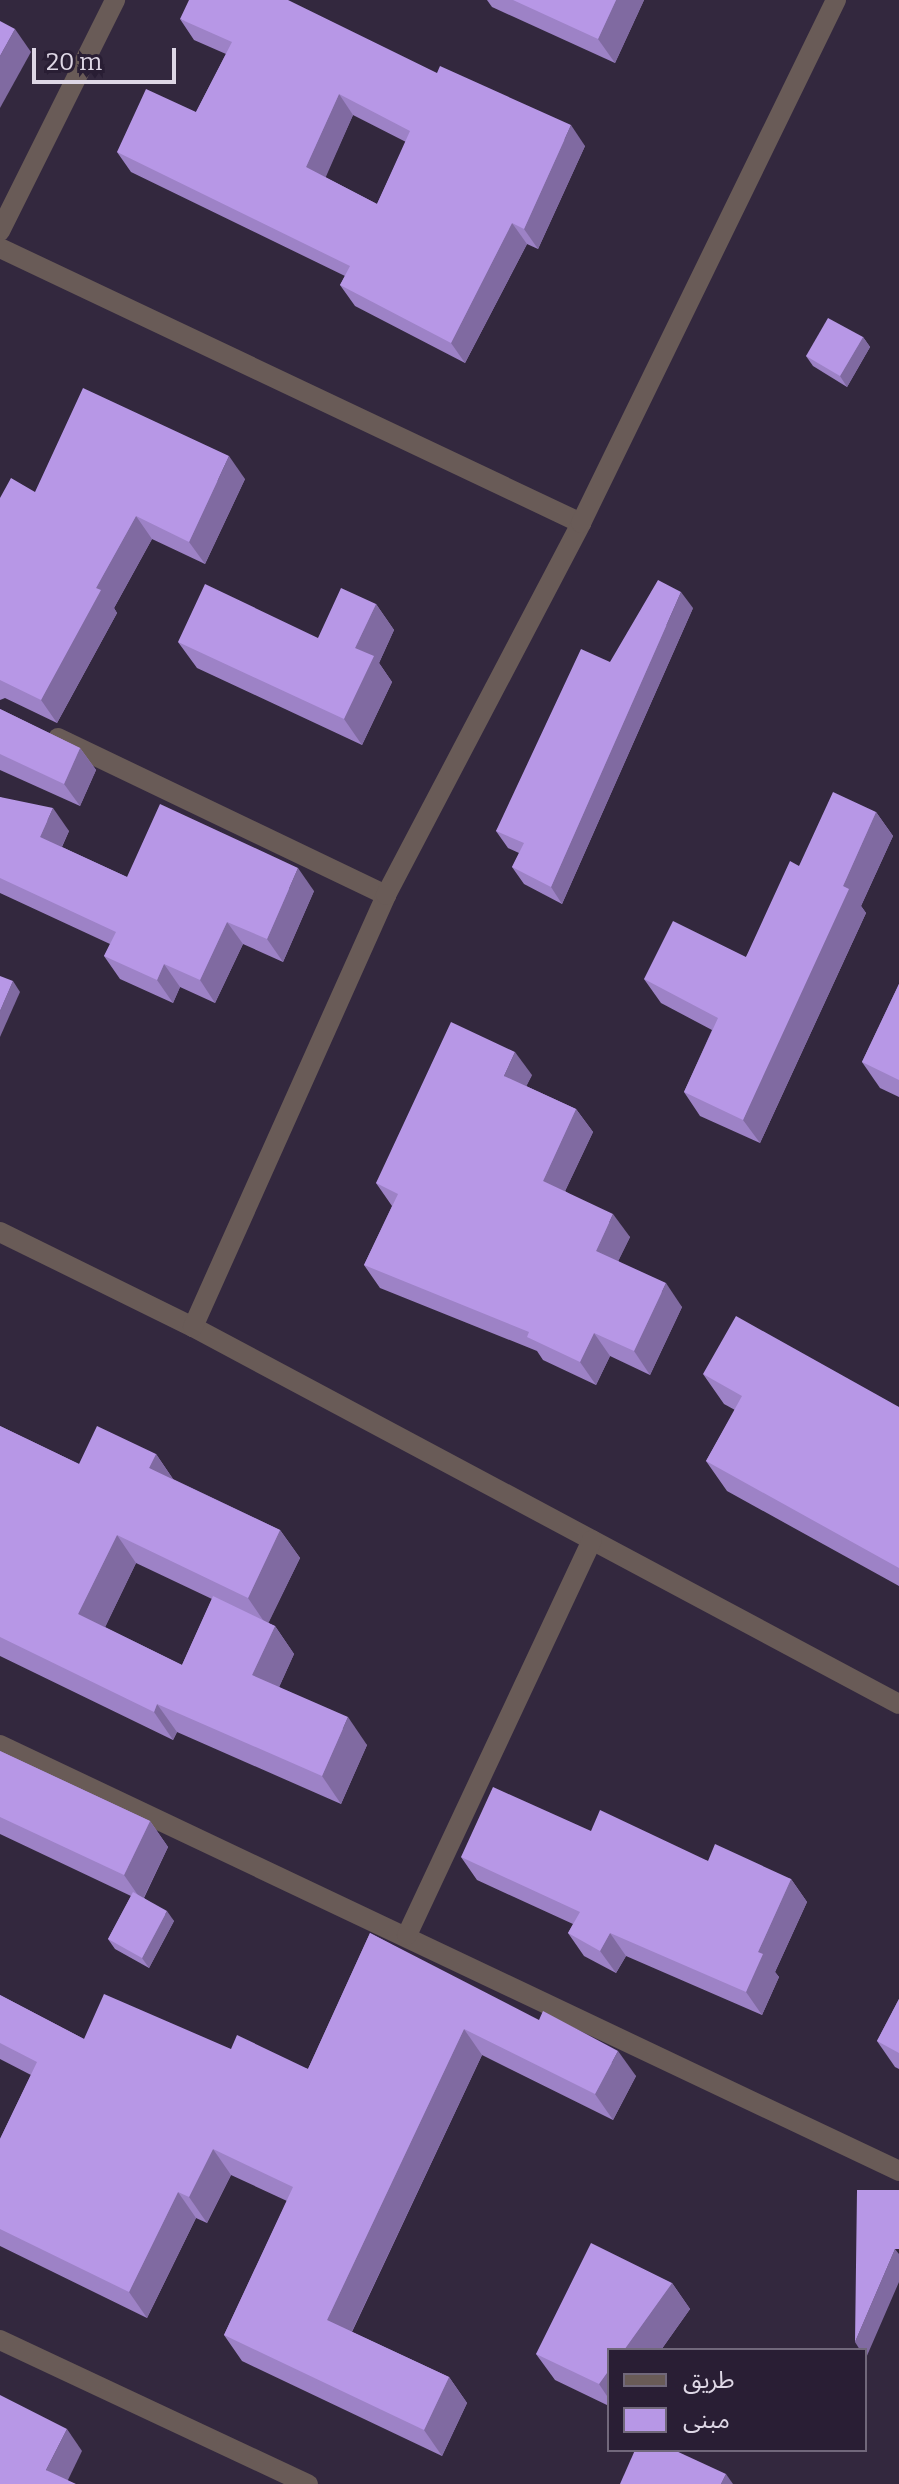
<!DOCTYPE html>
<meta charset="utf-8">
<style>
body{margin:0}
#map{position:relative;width:899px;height:2484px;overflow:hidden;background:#33283e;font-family:Bitter,"Noto Sans Arabic",serif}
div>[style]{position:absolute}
.minor>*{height:20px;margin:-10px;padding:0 10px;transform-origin:10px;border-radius:10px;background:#695b57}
.wall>*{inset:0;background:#9d82c6}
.shaded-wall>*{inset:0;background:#806aa1}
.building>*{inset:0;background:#b797e6}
span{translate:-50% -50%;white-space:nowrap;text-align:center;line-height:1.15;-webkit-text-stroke:8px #291e34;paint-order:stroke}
.legend{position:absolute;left:607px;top:2348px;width:260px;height:104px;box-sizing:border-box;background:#291e34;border:2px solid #71687b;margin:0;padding:10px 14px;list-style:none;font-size:24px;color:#ded7e5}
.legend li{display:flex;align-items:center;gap:16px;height:40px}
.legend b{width:40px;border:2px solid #71687b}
.scale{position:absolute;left:32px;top:48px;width:144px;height:36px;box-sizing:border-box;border:4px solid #ded7e5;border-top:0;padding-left:10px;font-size:24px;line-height:28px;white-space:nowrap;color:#ded7e5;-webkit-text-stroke:6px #291e34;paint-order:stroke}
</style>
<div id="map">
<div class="minor">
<i style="left:0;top:231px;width:258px;rotate:-63.5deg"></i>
<i style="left:0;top:248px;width:643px;rotate:25.33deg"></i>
<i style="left:58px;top:738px;width:364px;rotate:25.6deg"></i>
<i style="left:0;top:1232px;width:215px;rotate:26.2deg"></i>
<i style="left:193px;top:1327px;width:800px;rotate:28.1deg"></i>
<i style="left:193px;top:1327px;width:473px;rotate:-65.9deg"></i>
<i style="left:386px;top:895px;width:420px;rotate:-62.3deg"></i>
<i style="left:581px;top:523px;width:582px;rotate:-64.01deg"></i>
<i style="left:0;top:1745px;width:995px;rotate:25.35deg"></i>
<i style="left:407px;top:1935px;width:436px;rotate:-64.9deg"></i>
<i style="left:0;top:2340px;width:340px;rotate:25.1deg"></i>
</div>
<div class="wall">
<i style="clip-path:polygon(487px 0,644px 0,615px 63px,492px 7px)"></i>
<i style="clip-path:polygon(evenodd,180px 19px,585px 146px,538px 249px,527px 244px,465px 363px,355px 306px,340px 285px,345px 276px,131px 172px,117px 152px,196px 112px,226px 54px,194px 40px,180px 19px,353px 115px,406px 142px,377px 204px,325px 177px,353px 115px)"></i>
<i style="clip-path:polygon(863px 337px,870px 347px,847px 387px,813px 366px,806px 356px)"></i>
<i style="clip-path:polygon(245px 479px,205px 564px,152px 539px,114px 608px,117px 613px,57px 723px,5px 698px,0 700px,0 498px,35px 492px)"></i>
<i style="clip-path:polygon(376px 604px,394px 630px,379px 663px,392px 682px,362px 745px,197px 668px,178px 642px,318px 638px)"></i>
<i style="clip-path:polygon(693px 608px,562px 904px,524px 884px,512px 867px,519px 853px,508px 848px,496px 831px,610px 662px)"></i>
<i style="clip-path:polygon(0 709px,80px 748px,96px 770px,80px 806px,0 770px)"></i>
<i style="clip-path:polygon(0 797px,69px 831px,62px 847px,127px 877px,314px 891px,283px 962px,243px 944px,215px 1003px,180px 987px,173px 1003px,120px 979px,104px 956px,110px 944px,0 893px)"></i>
<i style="clip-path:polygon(876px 812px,893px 836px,861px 906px,866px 913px,760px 1143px,700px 1116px,684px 1092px,712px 1030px,661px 1003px,644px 979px,746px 957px,799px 866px)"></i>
<i style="clip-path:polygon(899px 984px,899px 1097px,880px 1088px,862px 1062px)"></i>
<i style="clip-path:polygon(532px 1075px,526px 1086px,576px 1109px,593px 1132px,565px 1191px,630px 1237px,618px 1261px,682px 1307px,650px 1375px,610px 1356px,596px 1385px,543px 1360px,537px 1351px,380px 1288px,364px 1265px,392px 1206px,376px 1183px)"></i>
<i style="clip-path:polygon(703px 1374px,899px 1407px,899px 1586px,727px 1491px,706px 1461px,735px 1410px,724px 1404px)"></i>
<i style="clip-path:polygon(evenodd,0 1426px,79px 1464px,156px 1454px,173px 1479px,280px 1530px,300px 1558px,268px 1623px,275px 1626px,294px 1654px,279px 1687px,367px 1745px,341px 1804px,177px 1732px,173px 1740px,0 1656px,0 1426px,136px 1563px,212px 1599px,182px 1665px,105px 1627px,136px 1563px)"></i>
<i style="clip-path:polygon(0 1751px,150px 1821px,168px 1847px,144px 1898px,174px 1921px,149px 1968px,115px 1949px,108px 1939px,131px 1896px,0 1834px)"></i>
<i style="clip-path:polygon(591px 1831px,708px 1861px,791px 1879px,807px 1902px,775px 1972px,779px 1977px,762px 2015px,626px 1956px,616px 1973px,584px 1956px,568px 1933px,573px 1924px,477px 1880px,461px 1857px)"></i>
<i style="clip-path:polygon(370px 1933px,636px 2076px,613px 2120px,482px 2055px,352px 2332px,449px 2377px,467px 2403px,442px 2456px,242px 2361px,224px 2335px,287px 2201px,231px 2175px,207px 2223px,196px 2218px,147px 2318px,0 2246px,0 2139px,31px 2075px,0 2059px,0 1995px,84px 2039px,231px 2049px,308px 2069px)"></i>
<i style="clip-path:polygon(899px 1999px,899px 2069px,895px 2067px,877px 2041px)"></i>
<i style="clip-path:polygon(672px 2283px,690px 2309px,661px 2350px,609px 2350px,609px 2406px,555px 2380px,536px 2354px)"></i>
</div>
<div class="shaded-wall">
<i style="clip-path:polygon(616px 0,644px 0,615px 63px,598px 39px)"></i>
<i style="clip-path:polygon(15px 29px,31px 52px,0 108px,0 56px)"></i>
<i style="clip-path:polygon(339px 94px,353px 115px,321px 188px,306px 167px)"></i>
<i style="clip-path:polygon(571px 125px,585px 146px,538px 249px,524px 229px)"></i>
<i style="clip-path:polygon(512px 223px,527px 244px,465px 363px,451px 343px)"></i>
<i style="clip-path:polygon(863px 337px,870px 347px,847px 387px,840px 376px)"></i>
<i style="clip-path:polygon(229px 456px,245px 479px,205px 564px,189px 542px)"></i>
<i style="clip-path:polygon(136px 516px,152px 539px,114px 608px,117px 613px,57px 723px,41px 700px,96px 588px)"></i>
<i style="clip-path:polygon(681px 592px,693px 608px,562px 904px,551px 887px)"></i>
<i style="clip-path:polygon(376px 604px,394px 630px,379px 663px,392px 682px,362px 745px,344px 719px,355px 648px)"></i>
<i style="clip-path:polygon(80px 748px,96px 770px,80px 806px,64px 784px)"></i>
<i style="clip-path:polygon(53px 808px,69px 831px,56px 859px,40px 837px)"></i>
<i style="clip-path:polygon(876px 812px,893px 836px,861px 906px,866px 913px,760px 1143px,743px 1120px,843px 886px)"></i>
<i style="clip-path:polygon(298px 868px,314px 891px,283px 962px,267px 939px)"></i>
<i style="clip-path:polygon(227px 922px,243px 944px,215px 1003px,200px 980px)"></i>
<i style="clip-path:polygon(164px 964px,180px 987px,173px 1003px,157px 980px)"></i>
<i style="clip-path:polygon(13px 981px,20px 992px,0 1037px,0 1011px)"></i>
<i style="clip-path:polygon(515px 1052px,532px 1075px,520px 1099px,504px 1076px)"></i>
<i style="clip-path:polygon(576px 1109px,593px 1132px,559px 1204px,543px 1181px)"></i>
<i style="clip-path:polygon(613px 1214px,630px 1237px,612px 1274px,596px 1251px)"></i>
<i style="clip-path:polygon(666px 1283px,682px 1307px,650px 1375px,634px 1351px)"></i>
<i style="clip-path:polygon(594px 1333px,610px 1356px,596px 1385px,580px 1362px)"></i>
<i style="clip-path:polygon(156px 1454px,175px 1482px,149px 1468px)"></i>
<i style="clip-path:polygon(280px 1530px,300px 1558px,267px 1626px,248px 1598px)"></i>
<i style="clip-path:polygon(117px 1535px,136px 1563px,98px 1642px,78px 1614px)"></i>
<i style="clip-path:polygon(275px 1626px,294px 1654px,272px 1703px,252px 1675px)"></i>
<i style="clip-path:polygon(157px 1704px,177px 1732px,173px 1740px,154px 1712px)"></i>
<i style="clip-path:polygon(348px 1717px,367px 1745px,341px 1804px,322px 1776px)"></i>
<i style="clip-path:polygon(150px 1821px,168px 1847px,142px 1901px,124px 1875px)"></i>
<i style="clip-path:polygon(791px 1879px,807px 1902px,775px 1972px,779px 1977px,762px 2015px,746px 1992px,758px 1952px)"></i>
<i style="clip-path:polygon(167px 1911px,174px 1921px,149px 1968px,142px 1958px)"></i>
<i style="clip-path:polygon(610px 1933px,626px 1956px,616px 1973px,600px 1951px)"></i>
<i style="clip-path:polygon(464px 2029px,482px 2055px,345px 2346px,327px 2320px)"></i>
<i style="clip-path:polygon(618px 2051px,636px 2076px,613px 2120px,595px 2094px)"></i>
<i style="clip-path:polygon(213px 2149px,231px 2175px,207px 2223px,189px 2197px)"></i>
<i style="clip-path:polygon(178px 2192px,196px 2218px,147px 2318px,129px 2292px)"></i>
<i style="clip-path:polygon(895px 2249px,899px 2254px,899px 2282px,866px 2358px,865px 2350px,860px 2350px,855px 2342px)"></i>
<i style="clip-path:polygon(672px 2283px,690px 2309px,661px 2350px,624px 2350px)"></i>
<i style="clip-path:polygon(609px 2370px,609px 2399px,599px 2384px)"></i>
<i style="clip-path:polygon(449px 2377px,467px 2403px,442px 2456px,424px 2430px)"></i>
<i style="clip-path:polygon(67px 2429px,82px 2451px,66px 2484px,46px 2470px)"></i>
<i style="clip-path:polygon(726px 2474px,733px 2484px,721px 2484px)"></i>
</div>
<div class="building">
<i style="clip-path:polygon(evenodd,189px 0,288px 0,437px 73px,440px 66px,571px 125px,524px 229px,512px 223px,451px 343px,340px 285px,350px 266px,117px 152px,146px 89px,196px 112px,232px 42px,180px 19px,189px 0,339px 94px,410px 131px,377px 204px,306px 167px,339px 94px)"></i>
<i style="clip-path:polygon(513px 0,616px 0,598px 39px)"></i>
<i style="clip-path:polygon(0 21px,15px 29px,0 56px)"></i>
<i style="clip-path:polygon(828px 318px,863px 337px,840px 376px,806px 356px)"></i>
<i style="clip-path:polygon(83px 388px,229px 456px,189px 542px,136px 516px,96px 588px,101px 590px,41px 700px,0 680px,0 498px,11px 478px,35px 492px)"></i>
<i style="clip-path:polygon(658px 580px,681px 592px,551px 887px,512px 867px,524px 843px,496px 831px,581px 649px,610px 662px)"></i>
<i style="clip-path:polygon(205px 584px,318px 638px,341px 588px,376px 604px,355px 648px,374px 656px,344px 719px,178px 642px)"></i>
<i style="clip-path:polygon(0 709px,80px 748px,64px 784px,0 754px)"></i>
<i style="clip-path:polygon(833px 792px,876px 812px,843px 886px,849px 889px,743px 1120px,684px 1092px,718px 1018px,644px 979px,673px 921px,746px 957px,790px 861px,799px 866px)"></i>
<i style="clip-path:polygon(0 797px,53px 808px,40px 837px,127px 877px,160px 804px,298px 868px,267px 939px,227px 922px,200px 980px,164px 964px,157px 980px,104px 956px,116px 932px,0 878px)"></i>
<i style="clip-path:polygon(0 976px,13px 981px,0 1011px)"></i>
<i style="clip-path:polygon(899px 984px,899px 1080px,862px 1062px)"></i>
<i style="clip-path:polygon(451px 1022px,515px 1052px,504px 1076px,576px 1109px,543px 1181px,613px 1214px,596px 1251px,666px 1283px,634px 1351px,594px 1333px,580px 1362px,527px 1337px,529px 1332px,364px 1265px,398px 1194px,376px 1183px)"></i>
<i style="clip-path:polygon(736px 1316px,899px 1407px,899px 1568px,706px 1461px,742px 1396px,703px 1374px)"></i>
<i style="clip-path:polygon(0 1426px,79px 1464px,97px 1426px,156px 1454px,149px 1468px,280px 1530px,248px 1598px,117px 1535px,78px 1614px,182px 1665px,213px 1596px,275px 1626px,252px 1675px,348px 1717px,322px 1776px,157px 1704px,154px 1712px,0 1637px)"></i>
<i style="clip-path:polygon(0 1751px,150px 1821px,124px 1875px,0 1817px)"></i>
<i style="clip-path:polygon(493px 1787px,591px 1831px,600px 1810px,708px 1861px,715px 1844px,791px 1879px,758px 1952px,763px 1954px,746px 1992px,610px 1933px,600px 1951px,568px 1933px,580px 1912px,461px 1857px)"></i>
<i style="clip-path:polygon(133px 1892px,167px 1911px,142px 1958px,108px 1939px)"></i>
<i style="clip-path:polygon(370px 1933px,539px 2020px,543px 2011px,618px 2051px,595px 2094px,464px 2029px,327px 2320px,449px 2377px,424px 2430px,224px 2335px,293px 2187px,213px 2149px,189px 2197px,178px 2192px,129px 2292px,0 2229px,0 2139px,37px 2062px,0 2043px,0 1995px,84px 2039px,104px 1994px,231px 2049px,237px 2035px,308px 2069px)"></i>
<i style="clip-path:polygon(899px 1999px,899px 2053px,877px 2041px)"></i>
<i style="clip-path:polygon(857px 2190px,899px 2190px,899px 2249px,895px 2249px,855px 2342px)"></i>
<i style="clip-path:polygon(591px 2243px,672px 2283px,624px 2350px,609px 2350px,609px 2370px,599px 2384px,536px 2354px)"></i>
<i style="clip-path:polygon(0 2395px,67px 2429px,46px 2470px,76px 2484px,0 2484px)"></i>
<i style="clip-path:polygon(635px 2450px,674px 2450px,726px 2474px,721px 2484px,620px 2484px)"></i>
</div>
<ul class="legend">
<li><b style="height:10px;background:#695b57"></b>طريق</li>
<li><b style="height:22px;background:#b797e6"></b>مبنى</li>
</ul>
<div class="scale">20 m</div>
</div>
